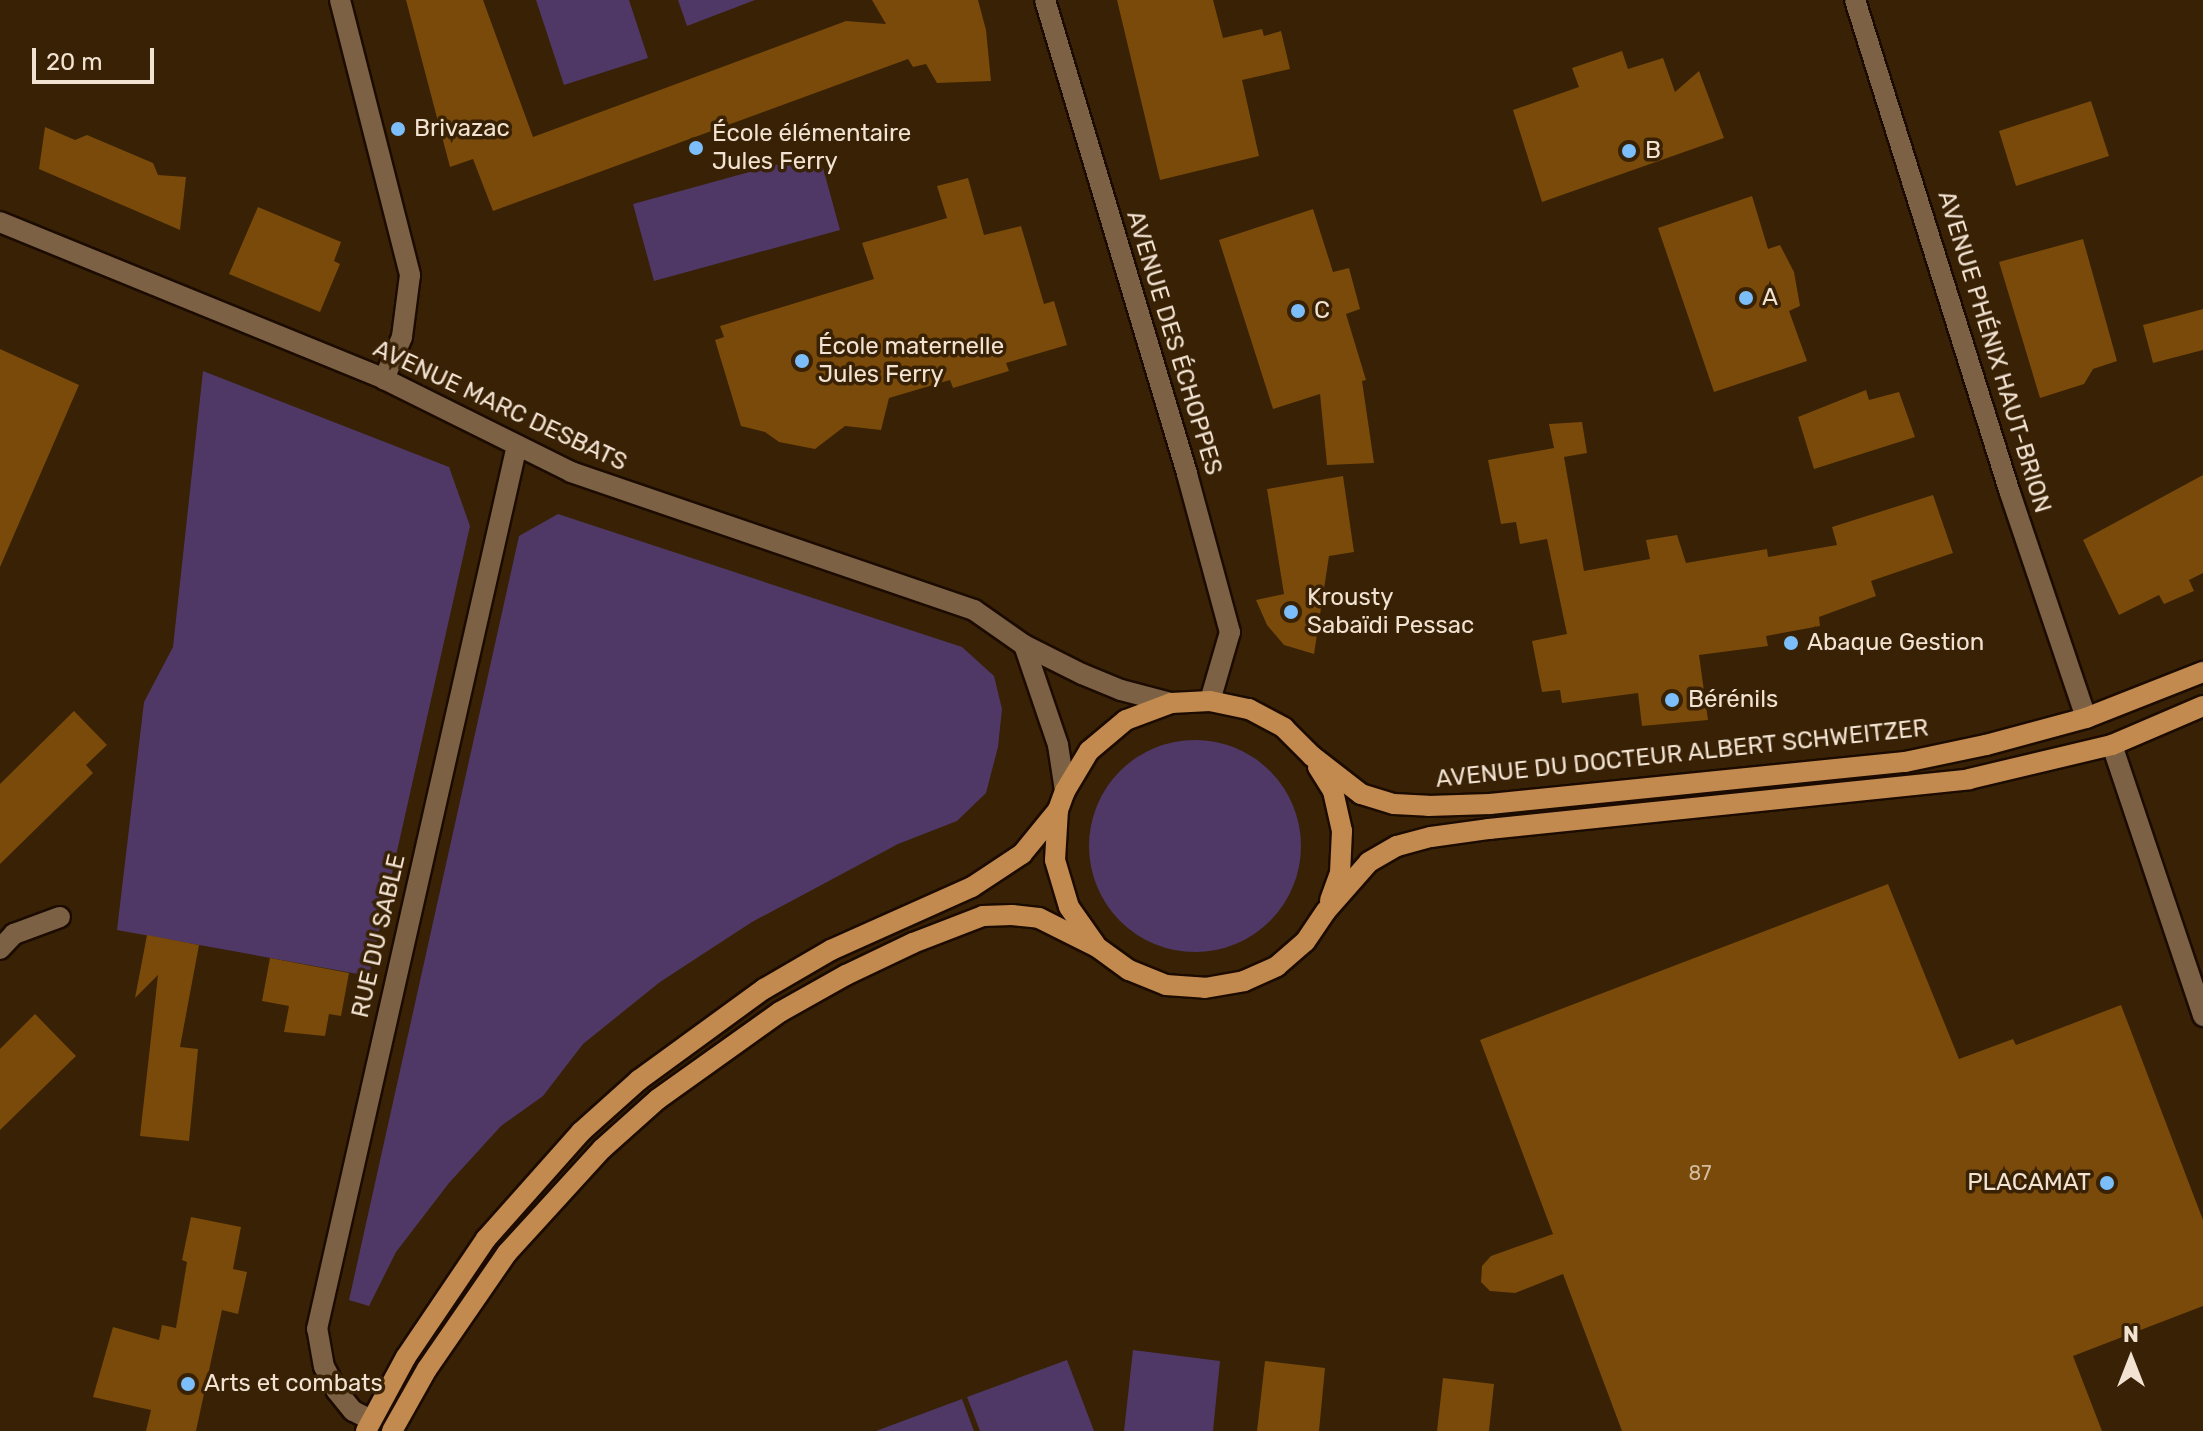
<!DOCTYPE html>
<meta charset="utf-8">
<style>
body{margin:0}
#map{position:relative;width:2203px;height:1431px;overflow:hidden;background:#382104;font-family:Rubik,sans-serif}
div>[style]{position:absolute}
.green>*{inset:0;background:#4f3865}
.round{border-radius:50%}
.building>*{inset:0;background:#794a09}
.roads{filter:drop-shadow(2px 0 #1c0b00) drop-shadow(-2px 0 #1c0b00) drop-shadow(0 2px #1c0b00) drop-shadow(0 -2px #1c0b00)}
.minor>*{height:20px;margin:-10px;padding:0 10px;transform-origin:10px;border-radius:10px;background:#7c6144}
.major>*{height:20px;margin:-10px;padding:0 10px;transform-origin:10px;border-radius:10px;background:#c28a4e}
.dots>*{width:22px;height:22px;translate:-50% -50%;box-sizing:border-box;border:4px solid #382104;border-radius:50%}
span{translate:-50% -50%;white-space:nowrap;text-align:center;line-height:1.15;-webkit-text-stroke:7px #382104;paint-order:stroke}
.number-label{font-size:20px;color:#d4bca0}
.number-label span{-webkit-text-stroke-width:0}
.poi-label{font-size:24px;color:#f2e2d2}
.left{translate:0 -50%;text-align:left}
.right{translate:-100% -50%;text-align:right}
.street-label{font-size:24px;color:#f2e2d2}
.north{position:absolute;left:2091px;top:1319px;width:80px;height:80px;-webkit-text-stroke:6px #382104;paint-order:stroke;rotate:0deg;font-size:22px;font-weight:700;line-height:32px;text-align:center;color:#f2e2d2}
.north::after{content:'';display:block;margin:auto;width:28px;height:36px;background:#f2e2d2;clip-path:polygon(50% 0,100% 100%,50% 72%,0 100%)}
.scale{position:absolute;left:32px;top:48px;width:122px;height:36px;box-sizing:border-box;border:4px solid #f2e2d2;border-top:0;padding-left:10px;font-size:24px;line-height:28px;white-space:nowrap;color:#f2e2d2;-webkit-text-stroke:6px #382104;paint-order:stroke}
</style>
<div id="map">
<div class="green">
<i style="clip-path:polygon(536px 0,629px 0,648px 58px,564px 85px)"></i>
<i style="clip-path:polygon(678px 0,755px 0,687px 26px)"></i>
<i style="clip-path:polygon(819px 153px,840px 230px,654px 281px,633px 204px)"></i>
<i style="clip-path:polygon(203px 371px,449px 467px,470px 526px,369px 976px,117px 930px,144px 702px,173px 647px)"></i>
<i style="clip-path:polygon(558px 514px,962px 647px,994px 676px,1002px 709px,998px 747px,986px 793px,957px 821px,898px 844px,752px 922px,660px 982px,583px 1044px,543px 1096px,501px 1126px,449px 1183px,396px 1252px,369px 1306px,349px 1300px,519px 536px)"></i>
<i class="round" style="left:1089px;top:740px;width:212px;height:212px"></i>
<i style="clip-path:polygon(1133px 1350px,1220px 1361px,1213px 1431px,1124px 1431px)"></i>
<i style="clip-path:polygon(1067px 1360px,1094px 1431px,980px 1431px,967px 1397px)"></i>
<i style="clip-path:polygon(962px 1399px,974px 1431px,876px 1431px)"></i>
</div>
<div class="building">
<i style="clip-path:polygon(406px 0,483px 0,533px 137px,846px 21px,886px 24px,872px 0,978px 0,986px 30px,991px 81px,937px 83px,926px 64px,913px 67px,908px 59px,493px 211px,473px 159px,450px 167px)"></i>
<i style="clip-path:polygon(1117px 0,1213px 0,1223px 38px,1262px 29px,1264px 36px,1281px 31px,1290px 69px,1242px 80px,1259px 156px,1160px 180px)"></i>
<i style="clip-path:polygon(1622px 51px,1628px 69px,1663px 58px,1675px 92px,1699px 71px,1724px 138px,1542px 202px,1513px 110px,1579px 87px,1572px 68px)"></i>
<i style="clip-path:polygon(2091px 101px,2109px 156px,2016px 186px,1999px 131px)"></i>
<i style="clip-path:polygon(45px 127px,75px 140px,87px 135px,153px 163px,158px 175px,186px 177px,180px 230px,39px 169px)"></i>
<i style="clip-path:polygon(968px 178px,984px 235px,1021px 226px,1044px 304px,1054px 301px,1067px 345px,1006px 363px,1009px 371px,953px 388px,950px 380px,889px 398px,881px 430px,845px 426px,815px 449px,779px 442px,765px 432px,741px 426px,715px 340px,724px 337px,720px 326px,874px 279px,862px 243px,947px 218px,937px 186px)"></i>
<i style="clip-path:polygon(1752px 196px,1768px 249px,1780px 245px,1794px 272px,1800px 306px,1789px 311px,1807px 361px,1714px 392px,1658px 228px)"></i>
<i style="clip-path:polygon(258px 207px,341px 242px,334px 261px,340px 264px,320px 312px,229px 274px)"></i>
<i style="clip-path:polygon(1313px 209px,1333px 272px,1349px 268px,1360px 309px,1346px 314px,1366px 380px,1362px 381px,1374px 463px,1327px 465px,1320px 394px,1273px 409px,1219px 240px)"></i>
<i style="clip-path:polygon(2083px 239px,2117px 361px,2093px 369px,2084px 384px,2040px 398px,1999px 262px)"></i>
<i style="clip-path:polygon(2203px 309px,2203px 350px,2153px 363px,2143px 325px)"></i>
<i style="clip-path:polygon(0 349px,79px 385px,0 567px)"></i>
<i style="clip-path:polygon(1866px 390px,1869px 400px,1899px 392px,1915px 437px,1814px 469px,1798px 417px)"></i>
<i style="clip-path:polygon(1582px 422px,1587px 453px,1564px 457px,1584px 571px,1650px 559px,1646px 540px,1677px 535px,1686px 563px,1767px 549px,1768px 557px,1837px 545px,1832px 527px,1933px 495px,1953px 553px,1871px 581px,1876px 596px,1819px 617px,1820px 626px,1766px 636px,1768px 646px,1699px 655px,1708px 720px,1642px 726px,1638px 693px,1562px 703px,1560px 690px,1542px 692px,1532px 641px,1567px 634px,1547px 539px,1520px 544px,1516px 522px,1501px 524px,1488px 460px,1554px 448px,1549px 424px)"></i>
<i style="clip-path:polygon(2203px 475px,2203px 573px,2189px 580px,2194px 591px,2164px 604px,2159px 595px,2119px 615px,2083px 540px)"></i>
<i style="clip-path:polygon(1343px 476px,1354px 552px,1329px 556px,1314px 654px,1284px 645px,1267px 625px,1256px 600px,1284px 594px,1267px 489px)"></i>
<i style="clip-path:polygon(74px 711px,107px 745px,86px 765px,93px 773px,0 864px,0 784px)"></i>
<i style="clip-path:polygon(1888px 884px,1959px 1059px,2013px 1039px,2016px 1045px,2121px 1005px,2203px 1220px,2203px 1306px,2073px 1356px,2102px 1431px,1622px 1431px,1563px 1274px,1515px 1293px,1490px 1291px,1481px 1282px,1482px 1266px,1491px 1256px,1553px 1234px,1480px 1040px)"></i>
<i style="clip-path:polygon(147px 935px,199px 945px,180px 1047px,198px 1049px,189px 1141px,140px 1136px,158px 975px,135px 998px)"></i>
<i style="clip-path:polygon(270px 958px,349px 973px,341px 1016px,329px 1014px,325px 1036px,284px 1032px,289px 1006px,262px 1001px)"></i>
<i style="clip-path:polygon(35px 1014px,76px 1056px,0 1130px,0 1049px)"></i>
<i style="clip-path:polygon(191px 1217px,241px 1227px,233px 1269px,247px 1272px,238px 1314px,222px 1310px,196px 1431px,146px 1431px,151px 1410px,93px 1397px,113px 1327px,159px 1340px,162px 1325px,176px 1328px,187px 1262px,182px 1260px)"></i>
<i style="clip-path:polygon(1265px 1361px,1325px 1368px,1319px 1431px,1257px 1431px)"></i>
<i style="clip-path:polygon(1443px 1378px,1494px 1384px,1489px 1431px,1437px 1431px)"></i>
</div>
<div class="roads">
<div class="minor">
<i style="left:340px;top:0;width:284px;rotate:75.7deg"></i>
<i style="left:410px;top:275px;width:63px;rotate:97.4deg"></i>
<i style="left:402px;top:337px;width:46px;rotate:113.2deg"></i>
<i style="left:1045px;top:0;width:495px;rotate:73.3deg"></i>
<i style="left:1187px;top:474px;width:164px;rotate:74.8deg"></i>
<i style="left:1230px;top:632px;width:72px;rotate:106.2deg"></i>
<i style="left:1855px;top:0;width:517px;rotate:72.55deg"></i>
<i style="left:2010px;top:493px;width:237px;rotate:71.3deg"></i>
<i style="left:0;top:222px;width:415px;rotate:22.2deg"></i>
<i style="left:384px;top:379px;width:209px;rotate:26.4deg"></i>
<i style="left:571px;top:472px;width:426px;rotate:18.9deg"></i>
<i style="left:974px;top:610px;width:61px;rotate:35deg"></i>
<i style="left:1024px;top:645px;width:65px;rotate:26.6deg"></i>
<i style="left:1082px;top:674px;width:42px;rotate:22.3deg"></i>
<i style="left:1121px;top:690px;width:52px;rotate:14.6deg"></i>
<i style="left:1024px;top:645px;width:106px;rotate:71.2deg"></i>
<i style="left:1058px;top:745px;width:47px;rotate:81.3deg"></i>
<i style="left:2112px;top:745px;width:286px;rotate:71.4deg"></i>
<i style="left:0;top:949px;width:21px;rotate:-47deg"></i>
<i style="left:14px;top:934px;width:49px;rotate:-20.3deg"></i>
<i style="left:371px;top:1420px;width:20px;rotate:-153deg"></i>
<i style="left:353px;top:1411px;width:26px;rotate:-129deg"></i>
<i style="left:337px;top:1391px;width:27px;rotate:-118deg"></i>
<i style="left:324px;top:1367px;width:39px;rotate:-100deg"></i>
<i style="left:317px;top:1329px;width:906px;rotate:-77.25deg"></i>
</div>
<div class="major">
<i style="left:1318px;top:767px;width:28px;rotate:58deg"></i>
<i style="left:1333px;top:791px;width:41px;rotate:77.3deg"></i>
<i style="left:1342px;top:831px;width:42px;rotate:92.7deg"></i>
<i style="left:1340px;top:873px;width:29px;rotate:110deg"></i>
<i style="left:1095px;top:944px;width:45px;rotate:-125.1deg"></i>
<i style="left:1069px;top:907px;width:49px;rotate:-106.6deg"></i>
<i style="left:1055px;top:860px;width:50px;rotate:-86.6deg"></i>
<i style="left:1058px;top:810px;width:20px;rotate:-70deg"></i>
<i style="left:1065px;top:791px;width:47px;rotate:-59deg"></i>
<i style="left:1089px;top:751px;width:48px;rotate:-40deg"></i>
<i style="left:1126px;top:720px;width:48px;rotate:-20.7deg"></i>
<i style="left:1171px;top:703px;width:39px;rotate:-3deg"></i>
<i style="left:1210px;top:701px;width:40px;rotate:12deg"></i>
<i style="left:1249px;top:709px;width:40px;rotate:28deg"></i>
<i style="left:1284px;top:728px;width:40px;rotate:45deg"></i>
<i style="left:1312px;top:756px;width:62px;rotate:37.8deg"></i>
<i style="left:1361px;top:794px;width:34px;rotate:17deg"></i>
<i style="left:1394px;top:804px;width:34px;rotate:3deg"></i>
<i style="left:1428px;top:806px;width:62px;rotate:-1.8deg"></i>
<i style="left:1490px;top:804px;width:417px;rotate:-5.8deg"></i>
<i style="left:1905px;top:762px;width:83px;rotate:-11.9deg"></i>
<i style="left:1986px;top:745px;width:104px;rotate:-15.1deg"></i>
<i style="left:2086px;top:718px;width:126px;rotate:-21.5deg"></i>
<i style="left:366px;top:1431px;width:84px;rotate:-61.6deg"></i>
<i style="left:406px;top:1357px;width:143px;rotate:-55.9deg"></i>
<i style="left:486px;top:1239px;width:143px;rotate:-48.4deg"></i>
<i style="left:581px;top:1132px;width:78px;rotate:-41.9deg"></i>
<i style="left:639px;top:1080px;width:155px;rotate:-36.1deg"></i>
<i style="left:764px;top:989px;width:78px;rotate:-30.2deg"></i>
<i style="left:831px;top:950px;width:154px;rotate:-24.1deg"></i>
<i style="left:972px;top:887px;width:60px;rotate:-33.4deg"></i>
<i style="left:1022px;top:854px;width:57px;rotate:-50.7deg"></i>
<i style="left:392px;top:1431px;width:71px;rotate:-60.6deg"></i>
<i style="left:427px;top:1369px;width:141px;rotate:-55.4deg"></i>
<i style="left:507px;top:1253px;width:141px;rotate:-47.6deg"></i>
<i style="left:602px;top:1149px;width:75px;rotate:-41.8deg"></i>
<i style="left:658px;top:1099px;width:150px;rotate:-35.5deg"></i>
<i style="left:780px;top:1012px;width:76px;rotate:-29.3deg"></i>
<i style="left:846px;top:975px;width:74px;rotate:-25.5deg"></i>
<i style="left:913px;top:943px;width:75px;rotate:-21.1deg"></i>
<i style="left:983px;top:916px;width:29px;rotate:-2deg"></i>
<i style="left:1012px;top:915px;width:27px;rotate:6deg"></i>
<i style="left:1039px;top:918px;width:65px;rotate:26.6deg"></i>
<i style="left:1097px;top:947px;width:39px;rotate:36deg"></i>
<i style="left:1129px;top:970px;width:40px;rotate:22deg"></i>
<i style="left:1166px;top:985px;width:39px;rotate:4deg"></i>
<i style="left:1205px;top:988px;width:40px;rotate:-10deg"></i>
<i style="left:1244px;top:981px;width:36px;rotate:-24deg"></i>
<i style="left:1277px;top:966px;width:37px;rotate:-41deg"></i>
<i style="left:1305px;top:942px;width:37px;rotate:-56deg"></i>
<i style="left:1326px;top:911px;width:65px;rotate:-48.7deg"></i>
<i style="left:1369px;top:862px;width:32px;rotate:-30deg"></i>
<i style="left:1397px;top:846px;width:35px;rotate:-15deg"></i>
<i style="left:1431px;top:837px;width:59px;rotate:-7.9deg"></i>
<i style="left:1489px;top:829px;width:483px;rotate:-5.9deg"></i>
<i style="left:1969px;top:779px;width:147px;rotate:-13.4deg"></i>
<i style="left:2112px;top:745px;width:99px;rotate:-23.2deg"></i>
</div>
</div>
<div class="dots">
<i style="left:398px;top:129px;background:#7cbef9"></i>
<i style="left:696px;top:148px;background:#7cbef9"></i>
<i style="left:1629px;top:151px;background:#7cbef9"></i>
<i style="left:1746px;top:298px;background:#7cbef9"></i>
<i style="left:1298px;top:311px;background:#7cbef9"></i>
<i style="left:802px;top:361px;background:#7cbef9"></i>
<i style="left:1291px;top:612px;background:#7cbef9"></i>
<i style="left:1791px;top:643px;background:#7cbef9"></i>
<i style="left:1672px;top:700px;background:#7cbef9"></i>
<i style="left:2107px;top:1183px;background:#7cbef9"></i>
<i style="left:188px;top:1384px;background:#7cbef9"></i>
</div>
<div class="number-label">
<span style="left:1700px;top:1173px">87</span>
</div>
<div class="poi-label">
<span class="left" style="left:414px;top:129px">Brivazac</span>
<span class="left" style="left:712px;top:148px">École élémentaire<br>Jules Ferry</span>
<span class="left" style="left:1645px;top:151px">B</span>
<span class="left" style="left:1762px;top:298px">A</span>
<span class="left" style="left:1314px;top:311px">C</span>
<span class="left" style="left:818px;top:361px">École maternelle<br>Jules Ferry</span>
<span class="left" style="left:1307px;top:612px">Krousty<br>Sabaïdi Pessac</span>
<span class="left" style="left:1807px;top:643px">Abaque Gestion</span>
<span class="left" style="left:1688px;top:700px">Bérénils</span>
<span class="right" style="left:2091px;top:1183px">PLACAMAT</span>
<span class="left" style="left:204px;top:1384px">Arts et combats</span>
</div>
<div class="street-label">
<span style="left:1174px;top:343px;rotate:73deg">AVENUE DES ÉCHOPPES</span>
<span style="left:1994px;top:352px;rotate:73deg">AVENUE PHÉNIX HAUT-BRION</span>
<span style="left:500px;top:406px;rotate:25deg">AVENUE MARC DESBATS</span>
<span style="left:1682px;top:754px;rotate:-6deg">AVENUE DU DOCTEUR ALBERT SCHWEITZER</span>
<span style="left:379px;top:936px;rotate:-77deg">RUE DU SABLE</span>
</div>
<div class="north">N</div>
<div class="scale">20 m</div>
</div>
